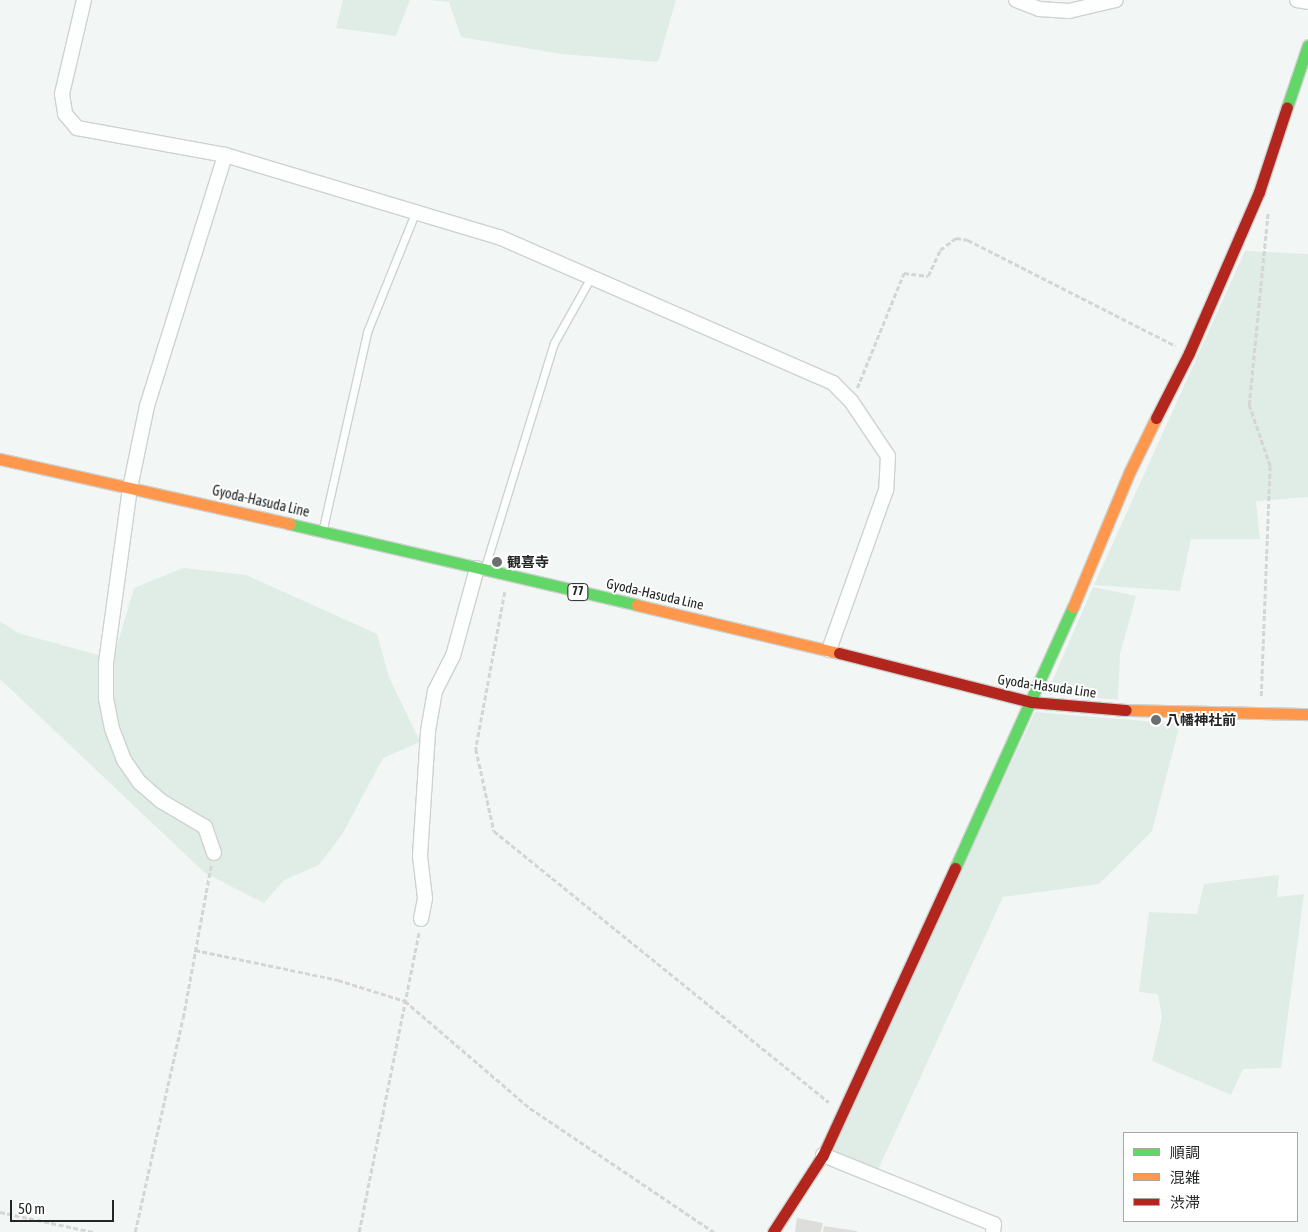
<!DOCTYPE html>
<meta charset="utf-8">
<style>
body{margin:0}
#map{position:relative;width:1308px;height:1232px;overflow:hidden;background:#f2f7f5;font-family:"Asap Condensed","Noto Sans JP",sans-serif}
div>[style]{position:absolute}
.green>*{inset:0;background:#dfede6}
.building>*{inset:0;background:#dddddc}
.path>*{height:2.5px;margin-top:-1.25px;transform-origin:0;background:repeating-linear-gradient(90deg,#d5d5d5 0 5px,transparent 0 7.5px)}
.roads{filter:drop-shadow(1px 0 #ced2d0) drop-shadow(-1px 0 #ced2d0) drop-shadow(0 1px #ced2d0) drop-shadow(0 -1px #ced2d0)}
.lane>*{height:7px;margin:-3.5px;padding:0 3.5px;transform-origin:3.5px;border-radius:3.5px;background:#fdfefe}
.street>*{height:14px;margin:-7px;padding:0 7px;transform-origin:7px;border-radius:7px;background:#fdfefe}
.fast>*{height:11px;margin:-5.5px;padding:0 5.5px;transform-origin:5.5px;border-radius:5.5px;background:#63d668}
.slow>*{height:11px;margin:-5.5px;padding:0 5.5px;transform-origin:5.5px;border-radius:5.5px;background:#ff974d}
.jam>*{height:11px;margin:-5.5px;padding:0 5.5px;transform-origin:5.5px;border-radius:5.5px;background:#b3261e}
.dots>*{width:14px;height:14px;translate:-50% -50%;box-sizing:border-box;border:2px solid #fff;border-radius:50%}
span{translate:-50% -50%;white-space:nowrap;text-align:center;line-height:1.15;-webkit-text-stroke:4px #fff;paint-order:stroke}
.shield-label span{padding:1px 4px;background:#fff;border:1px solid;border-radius:4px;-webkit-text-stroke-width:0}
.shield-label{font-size:12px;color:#232625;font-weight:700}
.street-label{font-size:14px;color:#232625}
.poi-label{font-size:14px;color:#232625;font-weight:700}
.left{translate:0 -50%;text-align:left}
.legend{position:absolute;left:1123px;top:1132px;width:175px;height:90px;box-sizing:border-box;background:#fff;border:1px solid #a7a8a8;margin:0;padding:6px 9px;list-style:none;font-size:15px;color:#232625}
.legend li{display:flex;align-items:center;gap:10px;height:25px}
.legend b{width:25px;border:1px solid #a7a8a8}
.scale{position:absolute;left:10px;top:1200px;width:104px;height:22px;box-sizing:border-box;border:2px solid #232625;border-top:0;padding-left:6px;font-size:15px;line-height:18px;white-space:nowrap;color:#232625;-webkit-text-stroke:4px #fff;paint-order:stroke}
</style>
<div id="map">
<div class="green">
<i style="clip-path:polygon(343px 0,410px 0,396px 36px,336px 28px)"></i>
<i style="clip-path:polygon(428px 0,676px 0,658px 62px,562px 54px,461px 37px,449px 2px)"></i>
<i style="clip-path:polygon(1245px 251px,1308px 254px,1308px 497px,1256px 501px,1260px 539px,1191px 539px,1180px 591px,1094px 585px)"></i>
<i style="clip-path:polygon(183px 568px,246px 575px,377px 634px,389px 677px,420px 742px,383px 758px,343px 833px,319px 865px,284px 880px,264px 903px,205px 873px,0 679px,0 621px,18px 633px,113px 659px,134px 588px)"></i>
<i style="clip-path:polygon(1093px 587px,1136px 596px,1120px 654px,1118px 700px,1047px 693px)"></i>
<i style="clip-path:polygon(1035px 712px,1180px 724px,1152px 831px,1099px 884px,1003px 897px,877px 1172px,831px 1150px)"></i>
<i style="clip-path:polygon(1279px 875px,1277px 897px,1304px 894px,1281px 1068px,1243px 1069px,1231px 1095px,1152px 1061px,1162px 1018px,1158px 994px,1139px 992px,1149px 912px,1197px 914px,1204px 884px)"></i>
</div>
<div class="building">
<i style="clip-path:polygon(797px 1218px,823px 1223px,821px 1232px,795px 1232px)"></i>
<i style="clip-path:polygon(824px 1226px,857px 1231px,857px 1232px,823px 1232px)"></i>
</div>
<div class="path">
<i style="left:857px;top:388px;width:124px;rotate:-67.8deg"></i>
<i style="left:904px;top:273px;width:24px;rotate:7deg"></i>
<i style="left:928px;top:276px;width:29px;rotate:-65deg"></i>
<i style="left:940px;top:250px;width:20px;rotate:-37deg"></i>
<i style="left:956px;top:238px;width:12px;rotate:9deg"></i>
<i style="left:968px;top:240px;width:233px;rotate:27deg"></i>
<i style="left:505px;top:592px;width:160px;rotate:100.5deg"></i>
<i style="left:476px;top:749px;width:84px;rotate:77.6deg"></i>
<i style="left:494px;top:831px;width:431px;rotate:39deg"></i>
<i style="left:1261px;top:696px;width:230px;rotate:-87.8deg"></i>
<i style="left:1270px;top:466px;width:65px;rotate:-109deg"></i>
<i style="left:1249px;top:405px;width:194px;rotate:-84.4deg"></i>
<i style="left:195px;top:950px;width:146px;rotate:11.8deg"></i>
<i style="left:338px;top:980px;width:70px;rotate:17.4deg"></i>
<i style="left:405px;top:1001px;width:165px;rotate:40.6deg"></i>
<i style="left:530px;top:1108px;width:222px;rotate:34deg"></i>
<i style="left:0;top:1212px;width:95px;rotate:12.1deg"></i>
<i style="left:135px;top:1232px;width:219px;rotate:-77.4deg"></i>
<i style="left:183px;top:1018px;width:155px;rotate:-79.6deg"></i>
<i style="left:359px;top:1232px;width:306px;rotate:-78.7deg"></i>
</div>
<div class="roads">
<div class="lane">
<i style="left:323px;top:528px;width:201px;rotate:-77.3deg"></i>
<i style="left:367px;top:332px;width:128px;rotate:-68deg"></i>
<i style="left:485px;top:567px;width:234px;rotate:-72.9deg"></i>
<i style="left:554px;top:343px;width:76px;rotate:-60.7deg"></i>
</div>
<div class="street">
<i style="left:84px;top:0;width:97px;rotate:103.2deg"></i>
<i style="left:62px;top:94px;width:20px;rotate:81deg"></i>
<i style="left:65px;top:114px;width:18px;rotate:49deg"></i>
<i style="left:77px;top:128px;width:150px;rotate:10.3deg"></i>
<i style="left:225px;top:155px;width:286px;rotate:16.7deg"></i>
<i style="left:499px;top:237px;width:365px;rotate:23.6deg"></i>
<i style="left:833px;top:383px;width:25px;rotate:45deg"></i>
<i style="left:851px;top:401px;width:66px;rotate:56.1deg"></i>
<i style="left:888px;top:456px;width:34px;rotate:93deg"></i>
<i style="left:886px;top:490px;width:170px;rotate:109.6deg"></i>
<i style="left:1016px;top:0;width:25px;rotate:21deg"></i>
<i style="left:1039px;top:9px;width:30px;rotate:4deg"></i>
<i style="left:1069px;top:11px;width:48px;rotate:-13.2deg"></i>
<i style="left:1297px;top:0;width:11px;rotate:10deg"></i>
<i style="left:214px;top:853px;width:28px;rotate:-109deg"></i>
<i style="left:205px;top:827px;width:51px;rotate:-149.4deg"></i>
<i style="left:161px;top:801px;width:28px;rotate:-139deg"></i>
<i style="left:140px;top:783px;width:28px;rotate:-125deg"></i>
<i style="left:124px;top:760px;width:33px;rotate:-111deg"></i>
<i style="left:112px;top:729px;width:32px;rotate:-101deg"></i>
<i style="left:106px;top:698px;width:35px;rotate:-90deg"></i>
<i style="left:106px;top:663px;width:177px;rotate:-82.2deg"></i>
<i style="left:130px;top:488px;width:84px;rotate:-78.3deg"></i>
<i style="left:147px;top:406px;width:263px;rotate:-72.7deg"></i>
<i style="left:421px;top:919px;width:21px;rotate:-79deg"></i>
<i style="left:425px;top:898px;width:42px;rotate:-96.8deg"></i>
<i style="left:420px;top:856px;width:125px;rotate:-86.3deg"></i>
<i style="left:428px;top:731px;width:41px;rotate:-80.1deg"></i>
<i style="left:435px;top:691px;width:39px;rotate:-63deg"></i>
<i style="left:453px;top:656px;width:91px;rotate:-74.7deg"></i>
<i style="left:823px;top:1155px;width:184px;rotate:22deg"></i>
<i style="left:994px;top:1224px;width:8px;rotate:97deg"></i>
</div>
<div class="fast">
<i style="left:1287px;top:107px;width:65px;rotate:-71.3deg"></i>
<i style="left:290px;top:524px;width:356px;rotate:13.1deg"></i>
<i style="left:955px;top:868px;width:286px;rotate:-65.7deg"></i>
</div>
<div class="slow">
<i style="left:0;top:459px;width:297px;rotate:12.6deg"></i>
<i style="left:637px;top:605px;width:208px;rotate:13.4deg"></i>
<i style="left:1073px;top:607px;width:147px;rotate:-67.3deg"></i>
<i style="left:1130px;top:471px;width:59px;rotate:-63.9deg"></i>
<i style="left:1126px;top:710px;width:182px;rotate:1.3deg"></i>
</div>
<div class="jam">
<i style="left:1156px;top:418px;width:73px;rotate:-63.1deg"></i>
<i style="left:1189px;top:353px;width:176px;rotate:-66.5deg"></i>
<i style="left:1259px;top:192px;width:89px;rotate:-71.8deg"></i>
<i style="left:839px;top:653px;width:198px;rotate:14.3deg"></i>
<i style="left:1031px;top:702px;width:95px;rotate:4.8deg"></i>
<i style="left:773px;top:1232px;width:92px;rotate:-57deg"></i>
<i style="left:823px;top:1155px;width:316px;rotate:-65.3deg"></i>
</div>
</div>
<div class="dots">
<i style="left:497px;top:562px;background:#6b6f6e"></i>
<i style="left:1156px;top:720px;background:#6b6f6e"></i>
</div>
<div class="shield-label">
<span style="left:578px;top:592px">77</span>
</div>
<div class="street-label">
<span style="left:261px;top:501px;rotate:13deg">Gyoda-Hasuda Line</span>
<span style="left:655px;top:594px;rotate:13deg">Gyoda-Hasuda Line</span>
<span style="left:1047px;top:686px;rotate:8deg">Gyoda-Hasuda Line</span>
</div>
<div class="poi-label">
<span class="left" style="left:507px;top:562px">観喜寺</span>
<span class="left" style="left:1166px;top:720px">八幡神社前</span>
</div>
<ul class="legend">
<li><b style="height:6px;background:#63d668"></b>順調</li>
<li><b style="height:6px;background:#ff974d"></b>混雑</li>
<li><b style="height:6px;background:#b3261e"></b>渋滞</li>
</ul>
<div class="scale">50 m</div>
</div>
